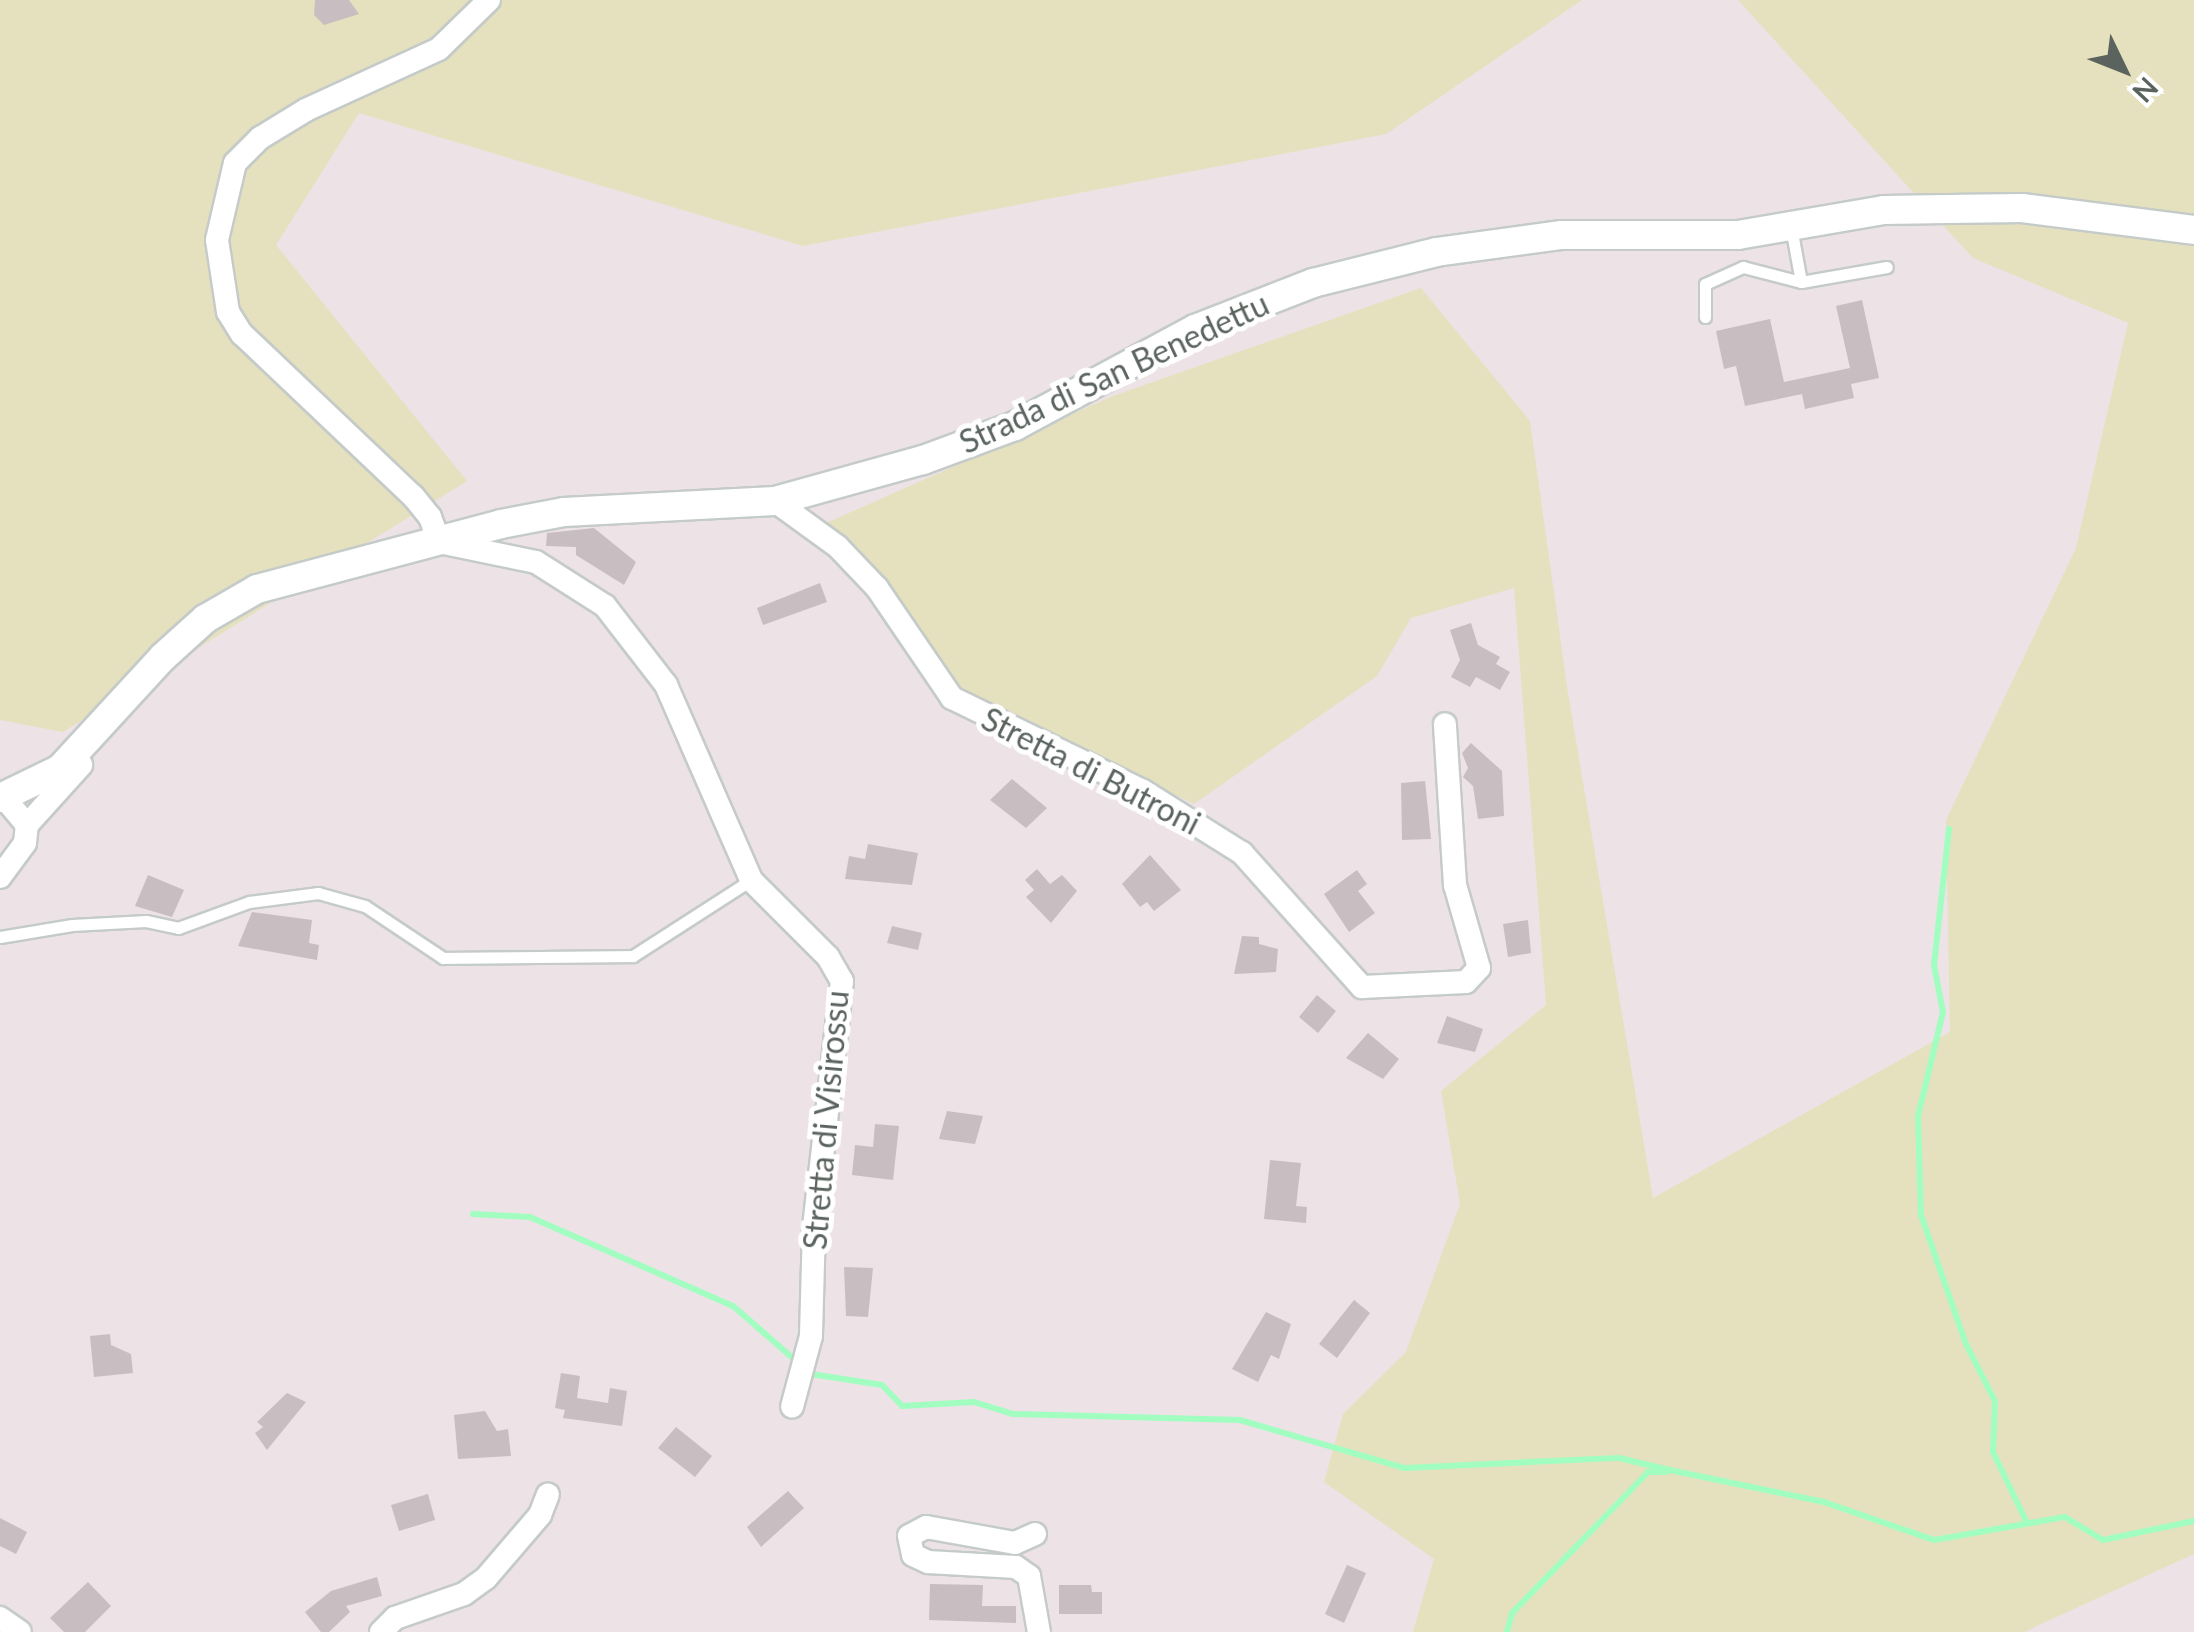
<!DOCTYPE html>
<style>
body{margin:0}
#map{position:relative;width:2194px;height:1632px;overflow:hidden;background:#ede2e6;font-family:Lato,sans-serif}
div>[style]{position:absolute}
.green>*{inset:0;background:#e5e1be}
.stream>*{height:6px;margin:-3px;padding:0 3px;transform-origin:3px;border-radius:3px;background:#a1fec0}
.building>*{inset:0;background:#c8bec2}
.roads{filter:drop-shadow(2px 0 #c4cbc8) drop-shadow(-2px 0 #c4cbc8) drop-shadow(0 2px #c4cbc8) drop-shadow(0 -2px #c4cbc8)}
.service>*{height:11px;margin:-5.5px;padding:0 5.5px;transform-origin:5.5px;border-radius:5.5px;background:#fff}
.minor>*{height:22px;margin:-11px;padding:0 11px;transform-origin:11px;border-radius:11px;background:#fff}
.tertiary>*{height:28px;margin:-14px;padding:0 14px;transform-origin:14px;border-radius:14px;background:#fff}
span{translate:-50% -50%;white-space:nowrap;text-align:center;line-height:1.15;-webkit-text-stroke:10px #fff;paint-order:stroke}
.street-label{font-size:32px;color:#5a635e}
.north{position:absolute;left:2074px;top:20px;width:100px;height:100px;-webkit-text-stroke:8px #fff;paint-order:stroke;rotate:133deg;font-size:28px;font-weight:700;line-height:40px;text-align:center;color:#5a635e}
.north::after{content:'';display:block;margin:auto;width:35px;height:45px;background:#5a635e;clip-path:polygon(50% 0,100% 100%,50% 72%,0 100%)}
</style>
<div id="map">
<div class="green">
<i style="clip-path:polygon(0 0,1582px 0,1386px 134px,803px 246px,359px 113px,276px 245px,467px 481px,63px 732px,0 720px)"></i>
<i style="clip-path:polygon(1738px 0,2194px 0,2194px 1554px,2024px 1632px,1413px 1632px,1434px 1559px,1324px 1482px,1343px 1414px,1406px 1352px,1460px 1204px,1441px 1091px,1546px 1005px,1514px 588px,1411px 618px,1377px 676px,1194px 804px,955px 688px,824px 524px,1113px 396px,1421px 288px,1530px 421px,1568px 693px,1653px 1198px,1950px 1032px,1946px 820px,2076px 548px,2128px 323px,1973px 258px)"></i>
</div>
<div class="stream">
<i style="left:1949px;top:829px;width:137px;rotate:96.3deg"></i>
<i style="left:1934px;top:965px;width:48px;rotate:79.2deg"></i>
<i style="left:1943px;top:1012px;width:107px;rotate:103.5deg"></i>
<i style="left:1918px;top:1116px;width:99px;rotate:88.3deg"></i>
<i style="left:1921px;top:1215px;width:137px;rotate:70.8deg"></i>
<i style="left:1966px;top:1344px;width:64px;rotate:63deg"></i>
<i style="left:1995px;top:1401px;width:51px;rotate:92.2deg"></i>
<i style="left:1993px;top:1452px;width:79px;rotate:64.4deg"></i>
<i style="left:473px;top:1214px;width:57px;rotate:3deg"></i>
<i style="left:530px;top:1217px;width:222px;rotate:23.7deg"></i>
<i style="left:733px;top:1306px;width:81px;rotate:41deg"></i>
<i style="left:811px;top:1374px;width:72px;rotate:8.8deg"></i>
<i style="left:882px;top:1385px;width:29px;rotate:46deg"></i>
<i style="left:902px;top:1406px;width:72px;rotate:-3.2deg"></i>
<i style="left:974px;top:1402px;width:41px;rotate:17.1deg"></i>
<i style="left:1013px;top:1414px;width:227px;rotate:1.5deg"></i>
<i style="left:1240px;top:1420px;width:171px;rotate:16.3deg"></i>
<i style="left:1404px;top:1468px;width:215px;rotate:-2.7deg"></i>
<i style="left:1619px;top:1458px;width:61px;rotate:13.3deg"></i>
<i style="left:1679px;top:1472px;width:148px;rotate:11.7deg"></i>
<i style="left:1824px;top:1502px;width:116px;rotate:19.1deg"></i>
<i style="left:1934px;top:1540px;width:133px;rotate:-10deg"></i>
<i style="left:2065px;top:1517px;width:44px;rotate:31.2deg"></i>
<i style="left:2103px;top:1540px;width:93px;rotate:-11.8deg"></i>
<i style="left:1507px;top:1632px;width:20px;rotate:-75deg"></i>
<i style="left:1512px;top:1613px;width:196px;rotate:-46deg"></i>
<i style="left:1648px;top:1472px;width:18px"></i>
</div>
<div class="building">
<i style="clip-path:polygon(315px 0,349px 0,359px 14px,324px 25px,314px 15px)"></i>
<i style="clip-path:polygon(1862px 300px,1879px 378px,1851px 384px,1854px 398px,1805px 409px,1802px 394px,1745px 406px,1736px 366px,1724px 369px,1716px 331px,1770px 319px,1784px 382px,1850px 368px,1836px 306px)"></i>
<i style="clip-path:polygon(594px 528px,636px 562px,624px 585px,576px 555px,576px 547px,546px 546px,547px 533px)"></i>
<i style="clip-path:polygon(820px 583px,827px 602px,763px 625px,757px 608px)"></i>
<i style="clip-path:polygon(1471px 623px,1478px 645px,1500px 657px,1496px 664px,1510px 672px,1500px 690px,1476px 677px,1470px 687px,1451px 677px,1460px 660px,1450px 630px)"></i>
<i style="clip-path:polygon(1471px 743px,1502px 771px,1504px 816px,1478px 819px,1473px 786px,1463px 777px,1468px 768px,1462px 753px)"></i>
<i style="clip-path:polygon(1012px 779px,1047px 808px,1026px 828px,990px 800px)"></i>
<i style="clip-path:polygon(1425px 781px,1431px 839px,1402px 840px,1401px 783px)"></i>
<i style="clip-path:polygon(868px 844px,918px 853px,912px 885px,845px 879px,849px 856px,865px 859px)"></i>
<i style="clip-path:polygon(1150px 855px,1181px 890px,1154px 911px,1147px 902px,1140px 907px,1122px 884px)"></i>
<i style="clip-path:polygon(1037px 869px,1050px 884px,1062px 875px,1077px 891px,1051px 923px,1026px 897px,1034px 890px,1025px 880px)"></i>
<i style="clip-path:polygon(1357px 870px,1367px 884px,1358px 891px,1375px 913px,1349px 932px,1324px 894px)"></i>
<i style="clip-path:polygon(148px 875px,184px 890px,172px 917px,135px 906px)"></i>
<i style="clip-path:polygon(252px 912px,312px 920px,309px 943px,319px 945px,317px 960px,238px 946px)"></i>
<i style="clip-path:polygon(1528px 920px,1531px 953px,1508px 957px,1503px 924px)"></i>
<i style="clip-path:polygon(892px 926px,922px 933px,918px 950px,887px 943px)"></i>
<i style="clip-path:polygon(1242px 936px,1259px 937px,1259px 944px,1278px 949px,1276px 972px,1234px 974px)"></i>
<i style="clip-path:polygon(1317px 995px,1336px 1011px,1318px 1033px,1299px 1017px)"></i>
<i style="clip-path:polygon(1447px 1016px,1483px 1029px,1475px 1052px,1437px 1043px)"></i>
<i style="clip-path:polygon(1368px 1033px,1399px 1059px,1383px 1079px,1346px 1058px)"></i>
<i style="clip-path:polygon(947px 1111px,983px 1116px,975px 1144px,939px 1139px)"></i>
<i style="clip-path:polygon(875px 1124px,899px 1126px,893px 1180px,852px 1175px,855px 1145px,873px 1147px)"></i>
<i style="clip-path:polygon(1270px 1160px,1301px 1163px,1296px 1206px,1307px 1207px,1306px 1223px,1264px 1219px)"></i>
<i style="clip-path:polygon(844px 1267px,873px 1268px,868px 1317px,846px 1316px)"></i>
<i style="clip-path:polygon(1354px 1300px,1370px 1313px,1337px 1358px,1319px 1344px)"></i>
<i style="clip-path:polygon(1266px 1312px,1291px 1324px,1279px 1359px,1271px 1355px,1258px 1382px,1232px 1369px)"></i>
<i style="clip-path:polygon(110px 1334px,111px 1345px,131px 1354px,133px 1373px,94px 1377px,90px 1336px)"></i>
<i style="clip-path:polygon(561px 1373px,580px 1376px,577px 1398px,608px 1403px,610px 1388px,627px 1391px,622px 1426px,563px 1418px,565px 1410px,555px 1408px)"></i>
<i style="clip-path:polygon(287px 1393px,306px 1402px,267px 1450px,255px 1433px,263px 1427px,257px 1422px)"></i>
<i style="clip-path:polygon(485px 1411px,497px 1431px,508px 1429px,511px 1456px,458px 1459px,454px 1415px)"></i>
<i style="clip-path:polygon(676px 1427px,712px 1456px,695px 1477px,658px 1448px)"></i>
<i style="clip-path:polygon(788px 1491px,804px 1508px,761px 1547px,747px 1527px)"></i>
<i style="clip-path:polygon(428px 1494px,435px 1520px,399px 1531px,391px 1505px)"></i>
<i style="clip-path:polygon(0 1518px,27px 1532px,16px 1554px,0 1546px)"></i>
<i style="clip-path:polygon(1347px 1565px,1366px 1573px,1344px 1623px,1325px 1614px)"></i>
<i style="clip-path:polygon(377px 1577px,382px 1596px,346px 1606px,350px 1612px,329px 1632px,321px 1632px,305px 1612px,331px 1591px)"></i>
<i style="clip-path:polygon(88px 1582px,111px 1606px,85px 1632px,64px 1632px,50px 1618px)"></i>
<i style="clip-path:polygon(930px 1584px,983px 1585px,982px 1606px,1016px 1606px,1016px 1623px,929px 1620px)"></i>
<i style="clip-path:polygon(1059px 1585px,1091px 1585px,1092px 1592px,1102px 1592px,1102px 1614px,1059px 1614px)"></i>
</div>
<div class="roads">
<div class="service">
<i style="left:1791px;top:227px;width:56px;rotate:79.7deg"></i>
<i style="left:1705px;top:317px;width:33px;rotate:-90deg"></i>
<i style="left:1705px;top:284px;width:42px;rotate:-24.1deg"></i>
<i style="left:1743px;top:267px;width:60px;rotate:14.5deg"></i>
<i style="left:1801px;top:282px;width:87px;rotate:-9.9deg"></i>
<i style="left:0;top:937px;width:73px;rotate:-9.5deg"></i>
<i style="left:72px;top:925px;width:74px;rotate:-3.1deg"></i>
<i style="left:146px;top:921px;width:33px;rotate:12deg"></i>
<i style="left:178px;top:928px;width:76px;rotate:-20.1deg"></i>
<i style="left:249px;top:902px;width:70px;rotate:-7.4deg"></i>
<i style="left:318px;top:893px;width:49px;rotate:15.5deg"></i>
<i style="left:365px;top:906px;width:94px;rotate:33.7deg"></i>
<i style="left:443px;top:958px;width:190px;rotate:-0.6deg"></i>
<i style="left:633px;top:956px;width:140px;rotate:-32.8deg"></i>
</div>
<div class="minor">
<i style="left:489px;top:0;width:70px;rotate:135.6deg"></i>
<i style="left:439px;top:49px;width:146px;rotate:155.4deg"></i>
<i style="left:306px;top:110px;width:54px;rotate:148.7deg"></i>
<i style="left:260px;top:138px;width:35px;rotate:135deg"></i>
<i style="left:235px;top:163px;width:79px;rotate:103.2deg"></i>
<i style="left:217px;top:240px;width:73px;rotate:81.3deg"></i>
<i style="left:228px;top:312px;width:26px;rotate:58deg"></i>
<i style="left:242px;top:334px;width:236px;rotate:43.5deg"></i>
<i style="left:413px;top:496px;width:27px;rotate:51deg"></i>
<i style="left:430px;top:517px;width:27px;rotate:70deg"></i>
<i style="left:439px;top:542px;width:99px;rotate:11.7deg"></i>
<i style="left:536px;top:562px;width:82px;rotate:32.5deg"></i>
<i style="left:605px;top:606px;width:100px;rotate:52.3deg"></i>
<i style="left:666px;top:685px;width:213px;rotate:66.4deg"></i>
<i style="left:751px;top:880px;width:109px;rotate:45deg"></i>
<i style="left:828px;top:957px;width:28px;rotate:60deg"></i>
<i style="left:842px;top:981px;width:248px;rotate:96.5deg"></i>
<i style="left:814px;top:1227px;width:109px;rotate:91.6deg"></i>
<i style="left:811px;top:1336px;width:73px;rotate:105deg"></i>
<i style="left:775px;top:501px;width:78px;rotate:36.1deg"></i>
<i style="left:838px;top:547px;width:57px;rotate:46.4deg"></i>
<i style="left:877px;top:588px;width:133px;rotate:55.7deg"></i>
<i style="left:952px;top:698px;width:212px;rotate:26deg"></i>
<i style="left:1143px;top:791px;width:117px;rotate:32.1deg"></i>
<i style="left:1242px;top:853px;width:180px;rotate:48.2deg"></i>
<i style="left:1362px;top:987px;width:104px;rotate:-2.8deg"></i>
<i style="left:1466px;top:982px;width:19px;rotate:-47deg"></i>
<i style="left:1479px;top:968px;width:86px;rotate:-106.1deg"></i>
<i style="left:1455px;top:885px;width:161px;rotate:-93.6deg"></i>
<i style="left:27px;top:825px;width:81px;rotate:-48deg"></i>
<i style="left:0;top:877px;width:42px;rotate:-53.7deg"></i>
<i style="left:25px;top:843px;width:18px;rotate:-84deg"></i>
<i style="left:27px;top:825px;width:35px;rotate:-130deg"></i>
<i style="left:1035px;top:1534px;width:22px;rotate:156deg"></i>
<i style="left:1015px;top:1543px;width:90px;rotate:-169.8deg"></i>
<i style="left:926px;top:1527px;width:19px;rotate:152deg"></i>
<i style="left:909px;top:1536px;width:19px;rotate:78deg"></i>
<i style="left:913px;top:1555px;width:17px;rotate:25deg"></i>
<i style="left:928px;top:1562px;width:88px;rotate:3.3deg"></i>
<i style="left:1016px;top:1567px;width:16px;rotate:35deg"></i>
<i style="left:1029px;top:1576px;width:57px;rotate:79.9deg"></i>
<i style="left:0;top:1618px;width:24px;rotate:35deg"></i>
<i style="left:381px;top:1632px;width:20px;rotate:-45deg"></i>
<i style="left:395px;top:1618px;width:73px;rotate:-19.2deg"></i>
<i style="left:464px;top:1594px;width:27px;rotate:-36deg"></i>
<i style="left:486px;top:1578px;width:83px;rotate:-49.4deg"></i>
<i style="left:540px;top:1515px;width:22px;rotate:-69deg"></i>
</div>
<div class="tertiary">
<i style="left:0;top:798px;width:67px;rotate:-25.8deg"></i>
<i style="left:60px;top:769px;width:152px;rotate:-47.4deg"></i>
<i style="left:163px;top:657px;width:57px;rotate:-42.1deg"></i>
<i style="left:205px;top:619px;width:60px;rotate:-30deg"></i>
<i style="left:257px;top:589px;width:253px;rotate:-14.9deg"></i>
<i style="left:501px;top:524px;width:64px;rotate:-10.8deg"></i>
<i style="left:564px;top:512px;width:211px;rotate:-3deg"></i>
<i style="left:775px;top:501px;width:154px;rotate:-15.5deg"></i>
<i style="left:923px;top:460px;width:98px;rotate:-20.3deg"></i>
<i style="left:1015px;top:426px;width:204px;rotate:-28.3deg"></i>
<i style="left:1195px;top:329px;width:127px;rotate:-21.3deg"></i>
<i style="left:1313px;top:283px;width:127px;rotate:-14.1deg"></i>
<i style="left:1436px;top:252px;width:127px;rotate:-7.7deg"></i>
<i style="left:1562px;top:235px;width:176px"></i>
<i style="left:1738px;top:235px;width:148px;rotate:-9.7deg"></i>
<i style="left:1884px;top:210px;width:138px;rotate:-0.8deg"></i>
<i style="left:2022px;top:208px;width:173px;rotate:7.3deg"></i>
</div>
</div>
<div class="street-label">
<span style="left:1114px;top:373px;rotate:-25deg">Strada di San Benedettu</span>
<span style="left:1091px;top:771px;rotate:27deg">Stretta di Butroni</span>
<span style="left:826px;top:1120px;rotate:-85deg">Stretta di Visirossu</span>
</div>
<div class="north">N</div>
</div>
